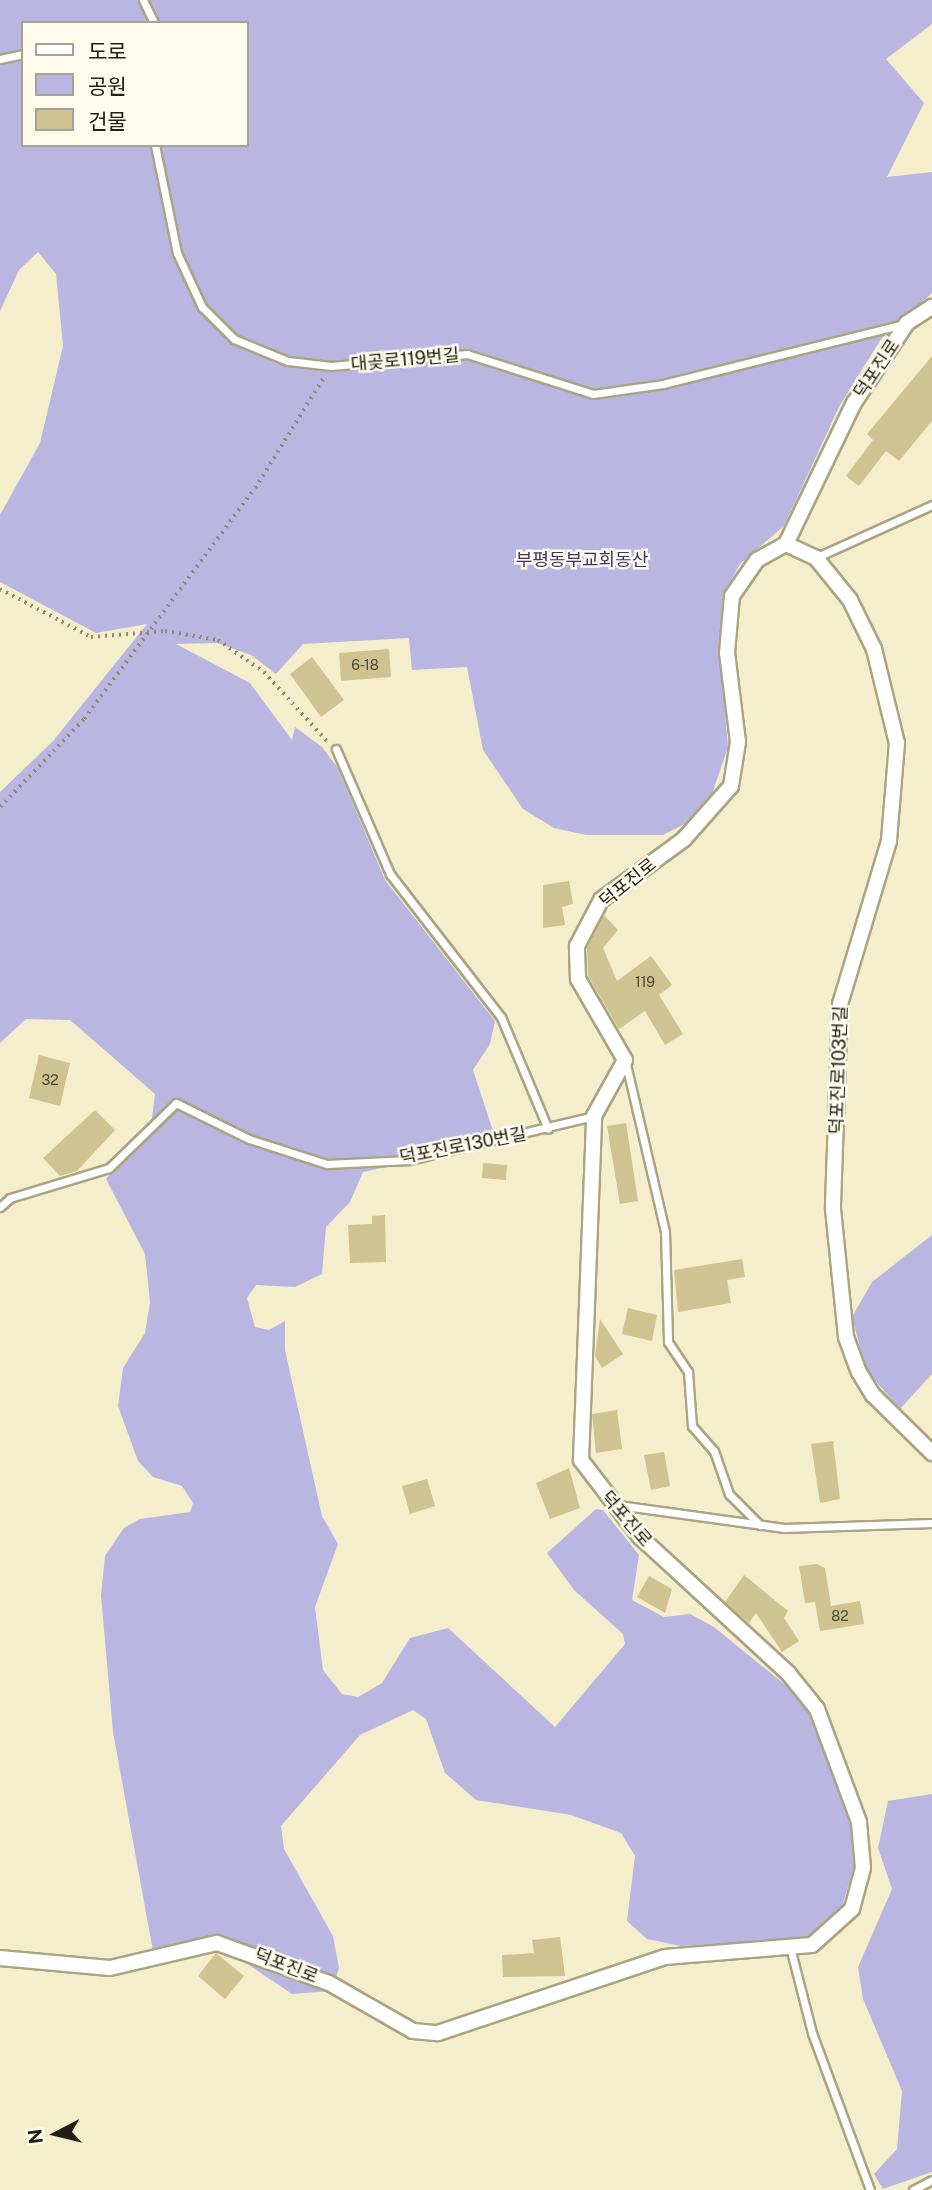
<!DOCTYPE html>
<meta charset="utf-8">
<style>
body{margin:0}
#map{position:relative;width:932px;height:2190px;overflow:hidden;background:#f5eecc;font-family:"Public Sans","Noto Sans KR",sans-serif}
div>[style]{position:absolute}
.green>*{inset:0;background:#bab6e2}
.building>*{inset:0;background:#cec391}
.path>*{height:3.5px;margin-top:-1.75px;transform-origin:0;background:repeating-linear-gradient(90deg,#908b73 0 2px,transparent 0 7px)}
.roads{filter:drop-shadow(2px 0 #aaa483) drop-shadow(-2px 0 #aaa483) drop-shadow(0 2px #aaa483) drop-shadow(0 -2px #aaa483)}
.service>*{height:7px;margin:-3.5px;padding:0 3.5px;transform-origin:3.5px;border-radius:3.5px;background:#fff}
.minor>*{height:14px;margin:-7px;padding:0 7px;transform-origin:7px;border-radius:7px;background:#fff}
span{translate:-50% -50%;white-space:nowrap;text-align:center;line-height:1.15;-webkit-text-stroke:5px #fefbed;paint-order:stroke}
.number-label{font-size:14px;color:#4d4932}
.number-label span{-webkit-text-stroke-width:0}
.street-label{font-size:18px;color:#222013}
.park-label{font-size:18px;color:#3d326c}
.legend{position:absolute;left:21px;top:21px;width:228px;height:126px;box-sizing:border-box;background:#fefbed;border:2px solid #a6a396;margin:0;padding:9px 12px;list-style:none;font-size:21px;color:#222013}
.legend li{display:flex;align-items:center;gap:14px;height:35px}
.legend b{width:35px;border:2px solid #a6a396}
.north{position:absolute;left:21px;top:2099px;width:70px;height:70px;-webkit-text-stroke:5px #fefbed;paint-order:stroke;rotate:263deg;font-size:19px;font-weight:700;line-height:28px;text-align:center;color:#222013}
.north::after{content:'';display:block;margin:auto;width:24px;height:32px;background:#222013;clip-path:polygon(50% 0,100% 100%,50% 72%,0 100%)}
</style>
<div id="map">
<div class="green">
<i style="clip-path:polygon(evenodd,0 0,932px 0,932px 24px,886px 59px,924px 103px,887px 177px,932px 172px,932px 293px,881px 339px,839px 407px,784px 526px,740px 564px,728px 586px,720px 652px,728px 747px,711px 797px,690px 821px,663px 835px,586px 835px,554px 828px,523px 809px,483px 750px,467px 667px,412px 670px,409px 638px,303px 644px,276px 674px,251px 655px,217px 643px,176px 644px,250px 683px,292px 740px,295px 727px,322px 747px,338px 768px,385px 880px,495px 1021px,490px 1044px,473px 1070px,494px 1134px,490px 1145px,363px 1172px,350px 1202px,326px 1227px,322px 1274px,295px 1287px,256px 1285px,247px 1298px,255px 1327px,269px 1330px,285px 1321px,285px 1350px,322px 1516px,338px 1544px,315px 1607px,323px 1670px,342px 1694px,358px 1697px,382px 1683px,410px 1638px,448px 1628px,555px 1727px,625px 1644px,623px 1634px,574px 1590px,547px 1553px,596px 1509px,603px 1510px,639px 1555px,632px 1600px,664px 1617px,690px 1614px,714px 1627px,794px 1692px,818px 1725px,851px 1815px,855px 1863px,841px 1910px,806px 1940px,681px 1946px,647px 1939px,627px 1921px,635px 1856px,621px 1833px,571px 1815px,476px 1800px,445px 1773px,426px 1719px,413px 1710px,360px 1735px,281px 1826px,284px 1849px,333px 1936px,339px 1968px,332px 1991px,292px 1994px,228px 1951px,196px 1940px,153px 1951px,113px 1732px,101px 1595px,105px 1556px,124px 1528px,140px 1519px,190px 1512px,193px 1503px,182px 1486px,153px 1477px,138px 1461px,118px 1406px,123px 1368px,145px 1333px,150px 1302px,145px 1254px,106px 1179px,151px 1126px,155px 1094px,70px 1020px,26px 1019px,0 1043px,0 792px,53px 741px,147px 624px,96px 633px,0 582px,0 515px,40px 443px,63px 346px,56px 274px,38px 252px,19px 270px,0 311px,0 0,23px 23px,247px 23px,247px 145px,23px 145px,23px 23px)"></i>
<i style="clip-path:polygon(932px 1235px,932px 1374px,900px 1409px,866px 1370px,852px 1317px,872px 1282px)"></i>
<i style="clip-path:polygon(932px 1794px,932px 2172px,883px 2189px,874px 2174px,897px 2149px,902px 2091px,863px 1999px,858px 1967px,892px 1889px,878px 1848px,888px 1801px)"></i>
</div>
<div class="building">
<i style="clip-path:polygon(932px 356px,932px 421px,899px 461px,886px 451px,859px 486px,846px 476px,873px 440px,867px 434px)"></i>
<i style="clip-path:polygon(389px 649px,391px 677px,341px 681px,339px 653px)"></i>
<i style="clip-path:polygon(312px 657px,344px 700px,321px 717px,290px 674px)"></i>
<i style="clip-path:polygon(569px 881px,573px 904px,562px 907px,565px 925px,543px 928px,543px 885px)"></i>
<i style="clip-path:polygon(604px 915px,618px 930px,603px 948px,617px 981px,651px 956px,672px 985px,659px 995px,683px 1034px,665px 1045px,645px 1011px,619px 1029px,588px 976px,587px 948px)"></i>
<i style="clip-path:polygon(39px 1055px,70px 1063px,60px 1106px,29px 1098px)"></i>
<i style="clip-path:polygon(95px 1110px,115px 1130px,77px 1171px,60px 1176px,43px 1158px)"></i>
<i style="clip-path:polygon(626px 1123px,638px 1201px,620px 1204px,607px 1126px)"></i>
<i style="clip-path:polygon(483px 1163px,507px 1165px,506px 1180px,482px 1178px)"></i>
<i style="clip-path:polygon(385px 1215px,386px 1262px,350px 1263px,348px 1225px,372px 1224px,372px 1216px)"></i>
<i style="clip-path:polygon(742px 1259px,745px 1277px,727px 1280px,731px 1303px,678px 1312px,674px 1270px)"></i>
<i style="clip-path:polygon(628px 1308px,657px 1315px,652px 1341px,622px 1334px)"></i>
<i style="clip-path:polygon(600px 1319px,623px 1354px,602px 1368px,595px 1356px)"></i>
<i style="clip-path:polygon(617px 1410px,622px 1449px,596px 1453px,592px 1414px)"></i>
<i style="clip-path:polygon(833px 1441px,840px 1499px,820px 1503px,811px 1444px)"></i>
<i style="clip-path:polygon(664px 1452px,670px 1486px,651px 1490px,644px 1455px)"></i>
<i style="clip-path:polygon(569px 1468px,580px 1508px,550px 1519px,536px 1483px)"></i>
<i style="clip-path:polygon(427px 1479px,435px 1506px,410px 1514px,402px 1486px)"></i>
<i style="clip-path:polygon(817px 1564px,825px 1568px,831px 1606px,860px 1601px,864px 1624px,820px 1631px,815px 1602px,805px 1603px,799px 1566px)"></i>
<i style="clip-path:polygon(744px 1575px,788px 1611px,784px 1618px,799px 1641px,782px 1652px,756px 1613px,749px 1623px,725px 1602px)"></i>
<i style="clip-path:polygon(649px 1576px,672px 1589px,665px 1613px,637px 1597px)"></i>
<i style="clip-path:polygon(560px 1937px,565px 1976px,503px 1977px,502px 1955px,534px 1953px,532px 1940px)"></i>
<i style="clip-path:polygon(216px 1953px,244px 1976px,225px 1999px,198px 1976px)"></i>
</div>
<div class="path">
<i style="left:0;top:589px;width:103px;rotate:27.8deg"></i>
<i style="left:91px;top:637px;width:74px;rotate:-4.6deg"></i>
<i style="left:165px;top:631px;width:54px;rotate:9.6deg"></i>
<i style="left:218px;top:640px;width:56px;rotate:34.8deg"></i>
<i style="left:264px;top:672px;width:93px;rotate:47.6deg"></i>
<i style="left:0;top:807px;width:122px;rotate:-46.3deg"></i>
<i style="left:84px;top:719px;width:287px;rotate:-53.5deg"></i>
<i style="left:255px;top:488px;width:131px;rotate:-58.1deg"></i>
</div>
<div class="roads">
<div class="service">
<i style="left:143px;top:0;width:25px;rotate:64deg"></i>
<i style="left:0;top:59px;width:24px;rotate:-12deg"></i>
<i style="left:155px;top:145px;width:110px;rotate:78.5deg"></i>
<i style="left:177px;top:253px;width:60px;rotate:65.2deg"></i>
<i style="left:202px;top:307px;width:45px;rotate:45deg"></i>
<i style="left:234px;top:339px;width:58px;rotate:22.2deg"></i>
<i style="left:288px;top:361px;width:43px;rotate:6.6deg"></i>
<i style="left:331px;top:366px;width:137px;rotate:-5deg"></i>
<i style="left:467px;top:354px;width:132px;rotate:17.6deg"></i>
<i style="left:593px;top:394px;width:71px;rotate:-8.1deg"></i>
<i style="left:663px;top:384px;width:252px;rotate:-14deg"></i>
<i style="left:817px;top:557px;width:126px;rotate:-24.3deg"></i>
<i style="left:336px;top:749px;width:136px;rotate:66.6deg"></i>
<i style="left:390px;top:874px;width:181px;rotate:52.2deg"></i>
<i style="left:501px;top:1017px;width:121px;rotate:67.2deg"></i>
<i style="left:626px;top:1064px;width:172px;rotate:76.9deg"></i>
<i style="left:665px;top:1232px;width:110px;rotate:88.4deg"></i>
<i style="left:668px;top:1342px;width:36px;rotate:56deg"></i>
<i style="left:688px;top:1372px;width:54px;rotate:85.8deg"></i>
<i style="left:692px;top:1426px;width:33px;rotate:49deg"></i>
<i style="left:714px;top:1451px;width:46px;rotate:70.8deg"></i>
<i style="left:729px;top:1494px;width:44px;rotate:45deg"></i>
<i style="left:0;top:1207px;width:13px;rotate:-42deg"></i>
<i style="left:10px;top:1198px;width:103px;rotate:-16.9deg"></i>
<i style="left:109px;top:1168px;width:93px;rotate:-44.1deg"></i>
<i style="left:176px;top:1103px;width:81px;rotate:26.3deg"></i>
<i style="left:249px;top:1139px;width:82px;rotate:17.8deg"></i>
<i style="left:327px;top:1164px;width:82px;rotate:-2.8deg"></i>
<i style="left:409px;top:1160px;width:189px;rotate:-13.4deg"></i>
<i style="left:618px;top:1505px;width:168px;rotate:7.9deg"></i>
<i style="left:784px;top:1528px;width:148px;rotate:-1.9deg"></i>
<i style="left:791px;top:1951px;width:85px;rotate:75.6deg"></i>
<i style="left:812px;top:2033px;width:167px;rotate:69.7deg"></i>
<i style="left:913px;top:2190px;width:21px;rotate:-28deg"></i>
</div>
<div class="minor">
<i style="left:786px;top:544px;width:33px;rotate:25deg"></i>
<i style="left:816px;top:558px;width:54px;rotate:51deg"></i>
<i style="left:850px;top:600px;width:55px;rotate:63.9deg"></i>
<i style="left:874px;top:649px;width:97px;rotate:76.3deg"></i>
<i style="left:897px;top:743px;width:98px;rotate:94.7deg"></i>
<i style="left:889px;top:841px;width:170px;rotate:106.7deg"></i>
<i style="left:840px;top:1004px;width:205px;rotate:92deg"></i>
<i style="left:833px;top:1209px;width:129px;rotate:84.2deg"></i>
<i style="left:846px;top:1337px;width:37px;rotate:70deg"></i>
<i style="left:859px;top:1372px;width:27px;rotate:59deg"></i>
<i style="left:873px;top:1395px;width:83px;rotate:44.5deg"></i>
<i style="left:0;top:1958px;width:110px;rotate:5.2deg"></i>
<i style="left:110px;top:1968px;width:110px;rotate:-13.2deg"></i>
<i style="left:217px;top:1943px;width:119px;rotate:19.7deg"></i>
<i style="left:329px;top:1983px;width:97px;rotate:29.7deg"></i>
<i style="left:413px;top:2031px;width:25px;rotate:5deg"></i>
<i style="left:438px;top:2033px;width:239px;rotate:-18.5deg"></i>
<i style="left:665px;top:1957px;width:147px;rotate:-4.7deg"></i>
<i style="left:812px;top:1945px;width:54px;rotate:-42deg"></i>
<i style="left:852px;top:1909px;width:42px;rotate:-75deg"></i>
<i style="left:863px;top:1868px;width:46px;rotate:-95deg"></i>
<i style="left:859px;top:1822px;width:121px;rotate:-110.4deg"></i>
<i style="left:817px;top:1709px;width:46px;rotate:-128.9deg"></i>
<i style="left:788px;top:1673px;width:201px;rotate:-137.4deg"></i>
<i style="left:640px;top:1537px;width:97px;rotate:-127.5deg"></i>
<i style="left:581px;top:1460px;width:344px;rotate:-87.8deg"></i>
<i style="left:594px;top:1116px;width:64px;rotate:-61deg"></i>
<i style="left:625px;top:1060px;width:94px;rotate:-120.1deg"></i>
<i style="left:578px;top:979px;width:33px;rotate:-92deg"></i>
<i style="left:577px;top:946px;width:52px;rotate:-62.4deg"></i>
<i style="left:601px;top:900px;width:103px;rotate:-36.3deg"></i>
<i style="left:684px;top:839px;width:71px;rotate:-48.4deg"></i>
<i style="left:731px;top:786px;width:45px;rotate:-81deg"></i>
<i style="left:738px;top:742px;width:90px;rotate:-97deg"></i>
<i style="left:727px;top:653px;width:57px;rotate:-85deg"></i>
<i style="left:732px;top:596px;width:44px;rotate:-55.2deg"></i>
<i style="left:757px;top:560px;width:33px;rotate:-29deg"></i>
<i style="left:786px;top:544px;width:157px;rotate:-64.3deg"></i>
<i style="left:854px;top:403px;width:96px;rotate:-56.5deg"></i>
<i style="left:907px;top:323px;width:30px;rotate:-33deg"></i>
</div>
</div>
<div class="number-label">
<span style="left:365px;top:665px">6-18</span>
<span style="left:645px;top:982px">119</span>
<span style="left:50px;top:1080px">32</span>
<span style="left:840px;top:1616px">82</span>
</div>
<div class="street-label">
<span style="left:405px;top:360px;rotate:-5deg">대곶로119번길</span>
<span style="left:877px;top:369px;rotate:-56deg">덕포진로</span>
<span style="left:628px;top:883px;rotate:-39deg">덕포진로</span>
<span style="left:839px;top:1070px;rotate:-88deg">덕포진로103번길</span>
<span style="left:463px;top:1146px;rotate:-11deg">덕포진로130번길</span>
<span style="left:626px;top:1519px;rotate:49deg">덕포진로</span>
<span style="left:286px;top:1966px;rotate:21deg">덕포진로</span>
</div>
<div class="park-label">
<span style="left:582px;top:560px">부평동부교회동산</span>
</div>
<ul class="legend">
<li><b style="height:9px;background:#fff"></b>도로</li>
<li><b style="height:19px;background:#bab6e2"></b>공원</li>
<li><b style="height:19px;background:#cec391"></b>건물</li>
</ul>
<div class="north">N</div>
</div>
